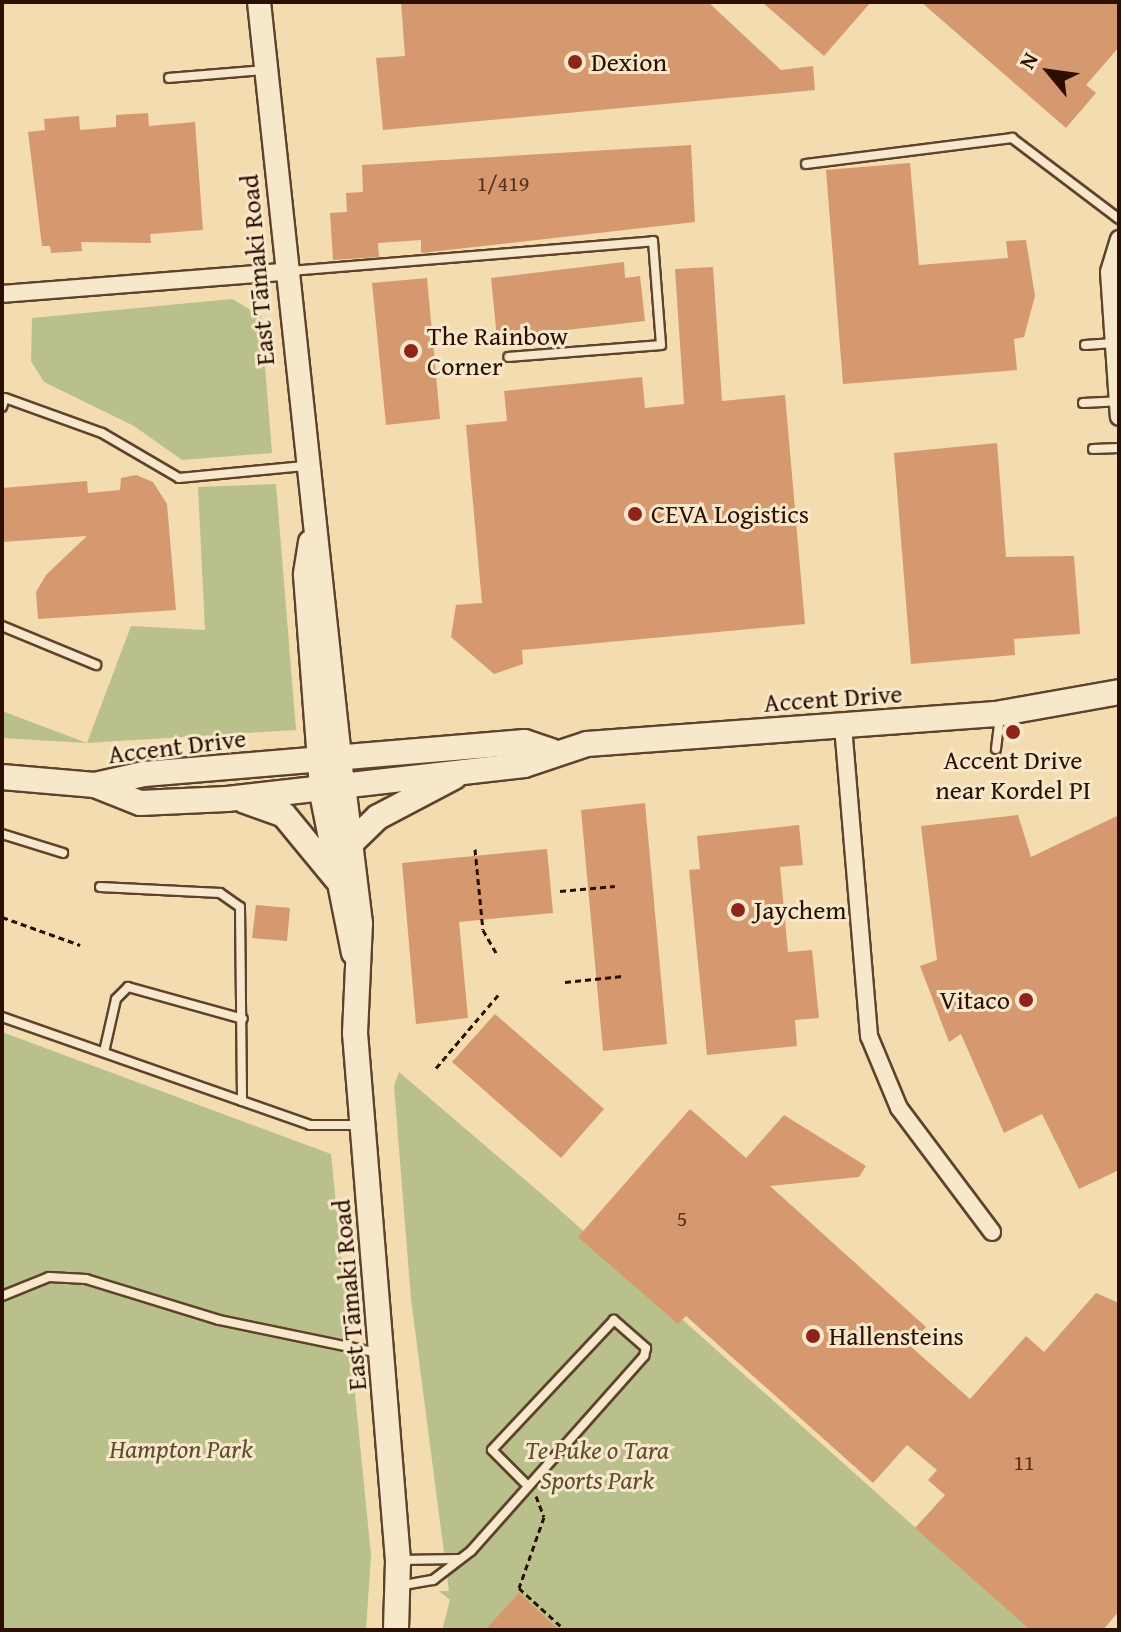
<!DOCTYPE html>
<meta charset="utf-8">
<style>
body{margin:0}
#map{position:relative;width:1121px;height:1632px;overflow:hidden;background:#f3dcaf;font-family:"Gentium Book Plus",serif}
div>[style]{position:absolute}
.green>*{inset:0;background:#bac08b}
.building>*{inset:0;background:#d6986e}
.path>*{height:3px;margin-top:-1.5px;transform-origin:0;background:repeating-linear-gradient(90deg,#2c0f00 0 6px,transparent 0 10px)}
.roads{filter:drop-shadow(2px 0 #5e422c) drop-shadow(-2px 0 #5e422c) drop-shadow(0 2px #5e422c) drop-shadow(0 -2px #5e422c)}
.service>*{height:8px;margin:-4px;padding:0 4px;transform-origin:4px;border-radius:4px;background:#f7e8cb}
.minor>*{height:16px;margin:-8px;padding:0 8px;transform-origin:8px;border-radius:8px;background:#f7e8cb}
.tertiary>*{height:22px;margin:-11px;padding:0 11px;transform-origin:11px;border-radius:11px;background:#f7e8cb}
.secondary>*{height:24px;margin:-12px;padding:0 12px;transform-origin:12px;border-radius:12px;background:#f7e8cb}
.dots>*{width:22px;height:22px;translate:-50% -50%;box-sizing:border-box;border:4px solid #f7e8cb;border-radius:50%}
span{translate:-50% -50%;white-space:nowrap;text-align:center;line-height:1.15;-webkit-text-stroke:6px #f7e8cb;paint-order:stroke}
.number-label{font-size:22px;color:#56311c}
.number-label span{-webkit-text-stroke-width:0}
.poi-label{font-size:26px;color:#2c0f00}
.left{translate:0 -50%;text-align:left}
.right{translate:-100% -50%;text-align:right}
.street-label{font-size:26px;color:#2c0f00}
.park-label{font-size:26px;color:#5e4d31;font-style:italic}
.frame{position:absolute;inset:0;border:4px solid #2c0f00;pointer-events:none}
.north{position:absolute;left:1009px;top:32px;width:80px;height:80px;-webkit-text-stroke:6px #f7e8cb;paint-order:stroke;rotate:299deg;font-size:22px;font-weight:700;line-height:32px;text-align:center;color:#2c0f00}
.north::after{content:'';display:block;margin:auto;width:28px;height:36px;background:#2c0f00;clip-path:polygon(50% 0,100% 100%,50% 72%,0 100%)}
</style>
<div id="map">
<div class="green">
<i style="clip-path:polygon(232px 299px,261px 316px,272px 453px,182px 460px,134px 426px,44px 382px,31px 361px,32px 318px)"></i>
<i style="clip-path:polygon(276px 484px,296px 730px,87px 743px,2px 738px,2px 711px,87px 743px,131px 626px,205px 630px,198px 487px)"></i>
<i style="clip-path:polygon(2px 1032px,331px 1154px,371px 1555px,366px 1630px,2px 1630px)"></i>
<i style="clip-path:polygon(399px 1072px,552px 1203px,1030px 1630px,442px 1630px,450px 1600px,439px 1591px,449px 1591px,411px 1299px,394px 1086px)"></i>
</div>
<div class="building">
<i style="clip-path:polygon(401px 2px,708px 2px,781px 70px,813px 66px,815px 90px,383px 130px,376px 58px,405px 56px)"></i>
<i style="clip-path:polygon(762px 2px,871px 2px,824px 56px)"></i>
<i style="clip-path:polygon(921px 2px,1119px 2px,1119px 47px,1086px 85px,1096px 93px,1066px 128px)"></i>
<i style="clip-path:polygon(148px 113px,149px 126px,195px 122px,203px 230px,150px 234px,151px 243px,81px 242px,82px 251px,51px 253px,50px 246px,42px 246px,28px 132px,45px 130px,44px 119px,79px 116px,80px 130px,116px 127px,116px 115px)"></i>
<i style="clip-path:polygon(691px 145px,695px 222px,421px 253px,421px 240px,378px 243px,379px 257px,333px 260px,330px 213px,347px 212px,346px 193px,363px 192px,362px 165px)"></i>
<i style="clip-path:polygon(910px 163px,919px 265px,1008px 258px,1006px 241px,1026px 240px,1035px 296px,1024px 337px,1014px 339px,1017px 370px,843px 384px,826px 170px)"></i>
<i style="clip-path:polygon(624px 262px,625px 278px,640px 276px,645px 321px,497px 338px,491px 278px)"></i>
<i style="clip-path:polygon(713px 267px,722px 401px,785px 395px,805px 624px,522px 650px,523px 664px,494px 674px,451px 637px,456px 605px,482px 603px,466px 425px,507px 421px,504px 391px,642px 377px,645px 408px,684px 404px,675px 269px)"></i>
<i style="clip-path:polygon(427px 278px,440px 419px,386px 425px,372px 283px)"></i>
<i style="clip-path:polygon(997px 443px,1006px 557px,1074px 556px,1080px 634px,1014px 639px,1015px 655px,911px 664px,894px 453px)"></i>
<i style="clip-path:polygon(136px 475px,153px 482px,167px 504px,176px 610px,38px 619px,36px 592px,46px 575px,87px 536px,2px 542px,2px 488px,87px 481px,88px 493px,120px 490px,121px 478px)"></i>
<i style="clip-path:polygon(645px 803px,667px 1044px,603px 1051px,581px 810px)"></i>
<i style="clip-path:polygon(1018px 815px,1031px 857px,1119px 815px,1119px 1170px,1079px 1189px,1042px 1114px,1004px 1133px,961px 1034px,949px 1042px,920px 966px,937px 960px,921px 826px)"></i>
<i style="clip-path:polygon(799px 825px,803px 865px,780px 867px,788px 952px,812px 950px,819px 1018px,795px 1020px,797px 1046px,707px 1055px,689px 870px,700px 869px,697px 836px)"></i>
<i style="clip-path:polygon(547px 849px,553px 913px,459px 922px,468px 1018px,416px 1024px,402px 863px)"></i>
<i style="clip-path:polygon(256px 905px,290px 908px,287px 941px,252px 938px)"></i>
<i style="clip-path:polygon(495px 1014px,604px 1109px,561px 1158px,452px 1062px)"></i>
<i style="clip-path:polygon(690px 1109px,746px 1158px,784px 1115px,866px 1166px,859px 1177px,770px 1186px,926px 1327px,909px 1345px,970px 1399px,1026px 1336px,1044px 1352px,1096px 1293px,1119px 1303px,1119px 1611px,1103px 1630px,1030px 1630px,915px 1528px,945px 1495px,928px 1480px,937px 1470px,907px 1445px,873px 1483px,686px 1316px,678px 1324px,578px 1237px)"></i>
<i style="clip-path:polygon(519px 1593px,559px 1630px,485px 1630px)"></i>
</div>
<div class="path">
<i style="left:475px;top:849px;width:81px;rotate:84.4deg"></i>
<i style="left:483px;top:930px;width:28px;rotate:60deg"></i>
<i style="left:560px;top:891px;width:55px;rotate:-5.2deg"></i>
<i style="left:2px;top:917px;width:83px;rotate:19.7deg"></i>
<i style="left:565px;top:982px;width:58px;rotate:-5.9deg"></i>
<i style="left:436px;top:1068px;width:97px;rotate:-49.6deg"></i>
<i style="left:536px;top:1496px;width:22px;rotate:69deg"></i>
<i style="left:544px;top:1517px;width:75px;rotate:109.4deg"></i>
<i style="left:519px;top:1588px;width:62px;rotate:42.4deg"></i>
</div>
<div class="roads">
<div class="service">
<i style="left:169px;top:78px;width:96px;rotate:-4.8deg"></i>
<i style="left:806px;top:164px;width:208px;rotate:-7.2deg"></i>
<i style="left:1012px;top:138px;width:134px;rotate:37.1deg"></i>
<i style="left:291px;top:271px;width:363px;rotate:-4.7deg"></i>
<i style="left:653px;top:241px;width:104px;rotate:85.6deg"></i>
<i style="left:661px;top:345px;width:153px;rotate:175.5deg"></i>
<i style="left:1085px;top:345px;width:29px;rotate:-4deg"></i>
<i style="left:1083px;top:403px;width:35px;rotate:-3deg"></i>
<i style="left:2px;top:407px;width:9px;rotate:-72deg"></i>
<i style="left:5px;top:398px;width:103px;rotate:19.8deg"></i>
<i style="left:102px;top:433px;width:89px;rotate:30.3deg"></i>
<i style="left:179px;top:478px;width:126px;rotate:-5.5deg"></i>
<i style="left:1093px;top:449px;width:26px;rotate:-2deg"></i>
<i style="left:2px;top:626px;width:102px;rotate:22.5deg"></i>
<i style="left:996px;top:749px;width:31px;rotate:-83deg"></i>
<i style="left:2px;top:834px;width:64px;rotate:17.3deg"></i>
<i style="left:100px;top:887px;width:120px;rotate:2.9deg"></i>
<i style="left:220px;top:893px;width:24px;rotate:35deg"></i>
<i style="left:240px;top:907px;width:194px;rotate:89.4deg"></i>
<i style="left:2px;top:1017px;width:326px;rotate:19.3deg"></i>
<i style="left:310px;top:1125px;width:49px"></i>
<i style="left:104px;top:1052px;width:54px;rotate:-77.2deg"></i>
<i style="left:116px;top:999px;width:17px;rotate:-45deg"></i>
<i style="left:128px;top:987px;width:119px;rotate:15.5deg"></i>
<i style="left:2px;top:1296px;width:51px;rotate:-22deg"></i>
<i style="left:49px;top:1277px;width:37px;rotate:3deg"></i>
<i style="left:86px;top:1279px;width:139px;rotate:17.1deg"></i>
<i style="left:219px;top:1320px;width:163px;rotate:11.7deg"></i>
<i style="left:400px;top:1560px;width:59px;rotate:-1deg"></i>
<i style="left:398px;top:1586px;width:36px;rotate:-10deg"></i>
<i style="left:433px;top:1580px;width:48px;rotate:-37.3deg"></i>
<i style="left:471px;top:1551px;width:261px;rotate:-48.4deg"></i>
<i style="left:644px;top:1356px;width:8px;rotate:-76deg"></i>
<i style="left:646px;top:1348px;width:43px;rotate:-138.8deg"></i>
<i style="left:614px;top:1320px;width:178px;rotate:133.2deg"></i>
<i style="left:492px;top:1450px;width:51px;rotate:45deg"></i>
</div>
<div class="minor">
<i style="left:1119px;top:239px;width:34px;rotate:107deg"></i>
<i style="left:1109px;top:272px;width:145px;rotate:86.1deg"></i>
<i style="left:2px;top:294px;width:282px;rotate:-4.5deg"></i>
<i style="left:843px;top:726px;width:311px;rotate:85.2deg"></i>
<i style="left:869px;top:1036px;width:78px;rotate:67.4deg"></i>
<i style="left:899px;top:1108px;width:155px;rotate:53.1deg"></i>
</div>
<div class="tertiary">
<i style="left:259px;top:2px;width:787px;rotate:83.88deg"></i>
<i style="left:310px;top:542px;width:33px;rotate:99deg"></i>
<i style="left:305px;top:575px;width:214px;rotate:85.7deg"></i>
</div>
<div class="secondary">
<i style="left:2px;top:777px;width:93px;rotate:4.9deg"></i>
<i style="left:95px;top:785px;width:48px;rotate:21.8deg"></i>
<i style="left:140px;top:803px;width:87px;rotate:-2.6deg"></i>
<i style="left:227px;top:799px;width:299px;rotate:-6.5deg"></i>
<i style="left:524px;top:765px;width:66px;rotate:-18.4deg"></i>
<i style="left:587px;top:744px;width:410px;rotate:-4.2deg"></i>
<i style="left:996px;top:714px;width:125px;rotate:-10.1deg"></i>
<i style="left:95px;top:785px;width:50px;rotate:-12.7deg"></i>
<i style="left:144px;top:774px;width:382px;rotate:-4.8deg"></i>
<i style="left:525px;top:742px;width:28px;rotate:19deg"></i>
<i style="left:343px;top:785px;width:139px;rotate:83deg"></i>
<i style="left:360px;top:923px;width:110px;rotate:92.6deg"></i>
<i style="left:355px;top:1033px;width:530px;rotate:85.34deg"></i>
<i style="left:398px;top:1561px;width:69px;rotate:91.7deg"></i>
<i style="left:321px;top:788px;width:168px;rotate:78.7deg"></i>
<i style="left:245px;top:801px;width:41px;rotate:19.7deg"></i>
<i style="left:284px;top:815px;width:82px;rotate:50.5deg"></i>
<i style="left:350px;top:844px;width:39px;rotate:-44deg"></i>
<i style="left:378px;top:817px;width:86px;rotate:-27.8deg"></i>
</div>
</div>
<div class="dots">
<i style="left:575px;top:62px;background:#8f2418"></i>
<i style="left:411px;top:351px;background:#8f2418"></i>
<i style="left:635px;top:514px;background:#8f2418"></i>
<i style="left:1013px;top:732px;background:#8f2418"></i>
<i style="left:738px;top:910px;background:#8f2418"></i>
<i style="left:1026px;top:1000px;background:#8f2418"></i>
<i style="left:813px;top:1336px;background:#8f2418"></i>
</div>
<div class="number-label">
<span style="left:503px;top:184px">1/419</span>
<span style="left:682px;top:1219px">5</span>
<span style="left:1024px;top:1463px">11</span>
</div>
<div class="poi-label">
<span class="left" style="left:591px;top:62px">Dexion</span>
<span class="left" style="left:427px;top:351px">The Rainbow<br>Corner</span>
<span class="left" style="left:651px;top:514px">CEVA Logistics</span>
<span style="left:1013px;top:775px">Accent Drive<br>near Kordel PI</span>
<span class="left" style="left:754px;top:910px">Jaychem</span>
<span class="right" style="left:1010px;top:1000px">Vitaco</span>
<span class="left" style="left:829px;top:1336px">Hallensteins</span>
</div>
<div class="street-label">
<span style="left:257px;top:270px;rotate:-95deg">East Tāmaki Road</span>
<span style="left:833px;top:698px;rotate:-4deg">Accent Drive</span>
<span style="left:177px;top:746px;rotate:-7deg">Accent Drive</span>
<span style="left:349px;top:1295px;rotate:-95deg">East Tāmaki Road</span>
</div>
<div class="park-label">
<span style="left:181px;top:1449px">Hampton Park</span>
<span style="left:597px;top:1465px">Te Puke o Tara<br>Sports Park</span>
</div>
<div class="frame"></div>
<div class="north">N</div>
</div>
